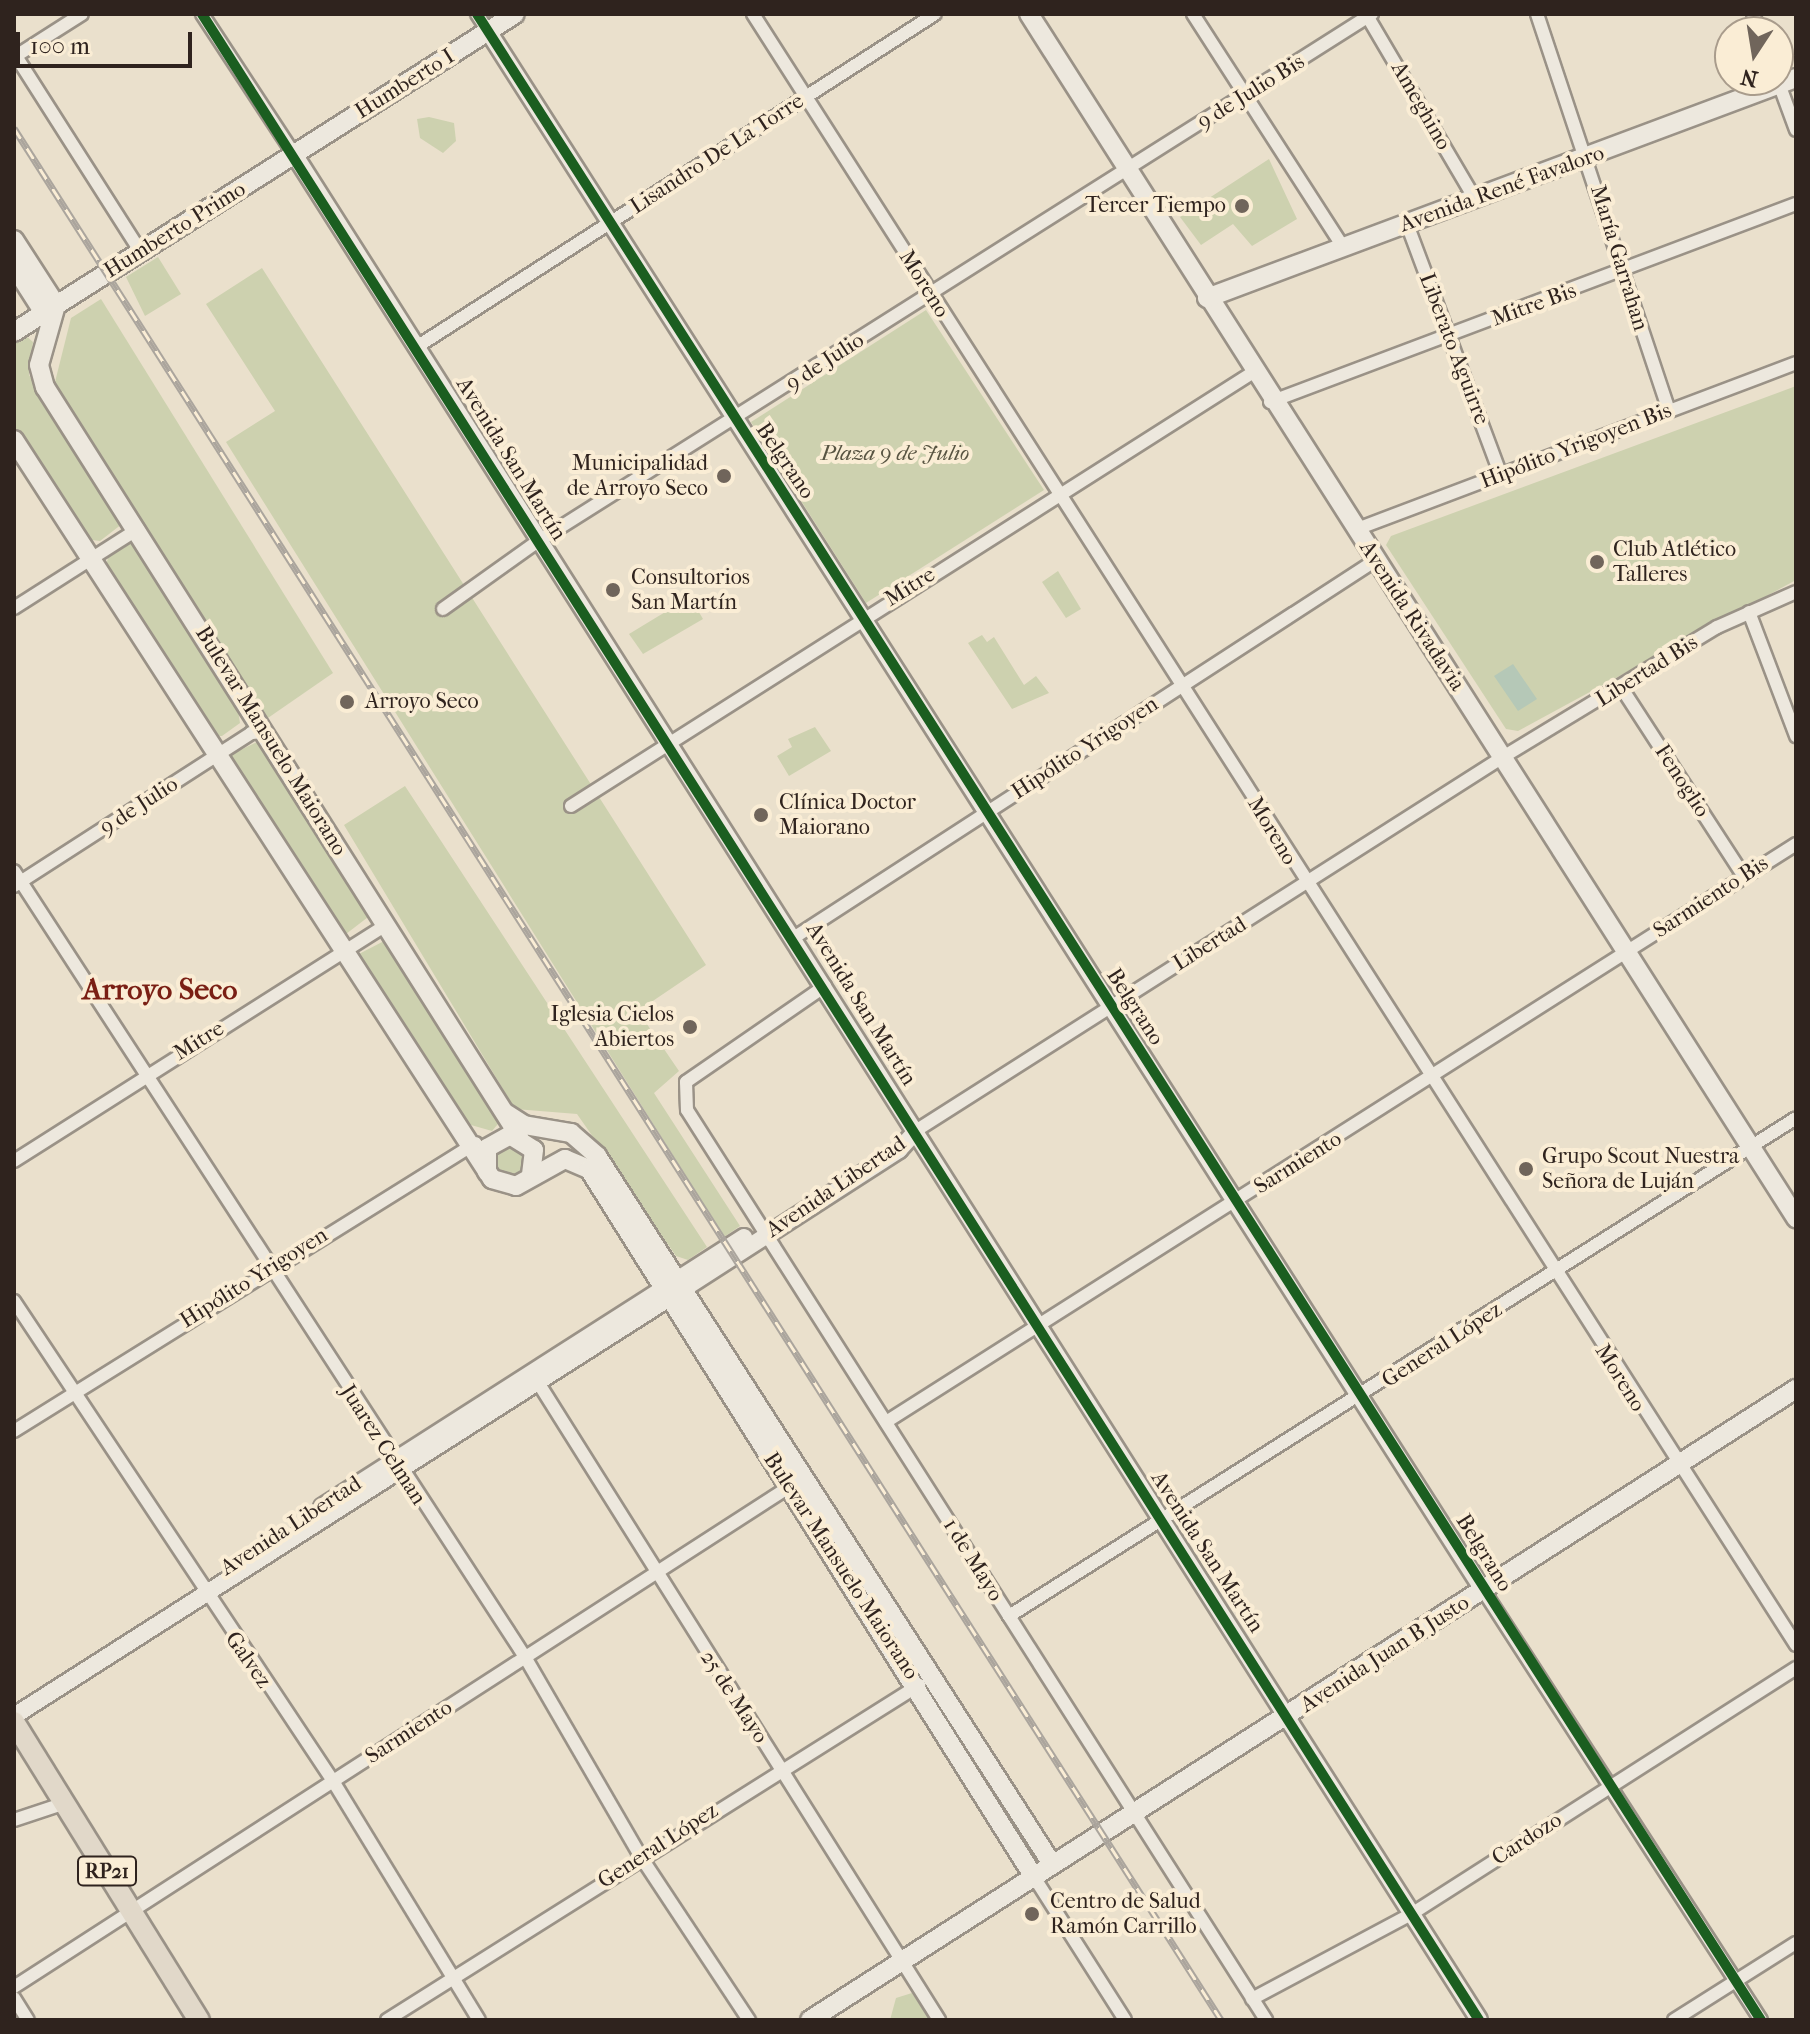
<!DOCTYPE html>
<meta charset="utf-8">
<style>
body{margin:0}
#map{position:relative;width:1810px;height:2034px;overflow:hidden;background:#eae0cc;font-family:"IM FELL French Canon",serif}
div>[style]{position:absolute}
.green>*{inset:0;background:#cdd1af}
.water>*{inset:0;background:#b5c8b7}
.roads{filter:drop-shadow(2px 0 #9a9287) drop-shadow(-2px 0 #9a9287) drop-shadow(0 2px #9a9287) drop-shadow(0 -2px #9a9287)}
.minor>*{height:12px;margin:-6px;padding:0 6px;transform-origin:6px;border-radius:6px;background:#ede8de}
.tertiary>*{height:16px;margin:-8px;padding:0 8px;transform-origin:8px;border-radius:8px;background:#ede8de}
.secondary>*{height:18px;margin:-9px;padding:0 9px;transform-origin:9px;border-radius:9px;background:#ede8de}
.primary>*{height:20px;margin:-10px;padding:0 10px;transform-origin:10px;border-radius:10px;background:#e1d8c9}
.rail>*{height:7px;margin-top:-3.5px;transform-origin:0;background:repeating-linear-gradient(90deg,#faedd5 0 12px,#aba59d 0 24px);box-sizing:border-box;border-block:2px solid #aba59d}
.cycleway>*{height:10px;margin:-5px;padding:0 5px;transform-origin:5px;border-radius:5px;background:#1b5e20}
.dots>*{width:22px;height:22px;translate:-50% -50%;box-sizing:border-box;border:4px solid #faedd5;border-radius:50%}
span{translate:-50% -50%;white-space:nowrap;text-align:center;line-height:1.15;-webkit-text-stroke:8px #faedd5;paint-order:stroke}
.shield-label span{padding:2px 6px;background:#faedd5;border:2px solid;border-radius:6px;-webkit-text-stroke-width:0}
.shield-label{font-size:20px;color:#2f231e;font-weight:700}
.street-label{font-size:22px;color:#2f231e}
.poi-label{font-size:22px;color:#2f231e}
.right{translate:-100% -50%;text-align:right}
.left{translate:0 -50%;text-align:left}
.park-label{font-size:22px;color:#585442;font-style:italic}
.district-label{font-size:30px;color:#7a1f14;font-weight:700}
.frame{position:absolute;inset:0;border:16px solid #2f231e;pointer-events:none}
.north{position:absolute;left:1714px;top:16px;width:80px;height:80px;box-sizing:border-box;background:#faedd5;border:2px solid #a99c8c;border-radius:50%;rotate:192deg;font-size:22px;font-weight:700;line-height:32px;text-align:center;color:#2f231e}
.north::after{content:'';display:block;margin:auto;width:28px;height:36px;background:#70655b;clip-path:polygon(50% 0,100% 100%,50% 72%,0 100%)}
.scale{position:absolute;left:16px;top:32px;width:176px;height:36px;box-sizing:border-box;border:4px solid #2f231e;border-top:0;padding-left:10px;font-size:24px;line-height:28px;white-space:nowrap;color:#2f231e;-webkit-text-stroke:6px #faedd5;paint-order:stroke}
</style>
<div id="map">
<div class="green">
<i style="clip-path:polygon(429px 117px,454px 123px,456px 141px,443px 153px,420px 138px,417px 119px)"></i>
<i style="clip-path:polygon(1269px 159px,1297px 219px,1252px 246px,1233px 224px,1201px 245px,1180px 217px)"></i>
<i style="clip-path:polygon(158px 257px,181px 294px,145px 316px,126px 277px)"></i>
<i style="clip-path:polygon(262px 268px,706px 965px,638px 1011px,679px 1071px,654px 1093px,740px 1226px,724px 1237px,226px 442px,275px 411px,206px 304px)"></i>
<i style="clip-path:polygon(101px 299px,333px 673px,265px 720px,54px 386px,71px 318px)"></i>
<i style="clip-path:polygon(926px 310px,1044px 490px,866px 603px,751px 422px)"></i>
<i style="clip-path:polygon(25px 335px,33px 342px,29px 375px,122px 524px,100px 541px,84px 539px,14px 431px,14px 343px)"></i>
<i style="clip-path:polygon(1796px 386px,1796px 580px,1518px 731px,1506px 729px,1386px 545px,1391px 536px)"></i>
<i style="clip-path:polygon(132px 541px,236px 698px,240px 723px,222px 736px,214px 736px,105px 572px,108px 557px)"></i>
<i style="clip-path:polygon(1058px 571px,1081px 609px,1066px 618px,1042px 582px)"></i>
<i style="clip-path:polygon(690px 597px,703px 619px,643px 654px,629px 634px)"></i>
<i style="clip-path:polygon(982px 635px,987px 642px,994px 637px,1024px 685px,1036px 676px,1049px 693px,1012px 709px,968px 643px)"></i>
<i style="clip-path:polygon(815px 727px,831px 751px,789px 776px,777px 756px,792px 747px,788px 739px)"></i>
<i style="clip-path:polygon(261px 740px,372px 914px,346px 934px,228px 756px)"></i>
<i style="clip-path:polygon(405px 786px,707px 1247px,688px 1260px,676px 1256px,577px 1114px,515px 1109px,344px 825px)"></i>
<i style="clip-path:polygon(386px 940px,503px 1118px,492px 1131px,464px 1123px,355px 956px)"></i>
<i style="clip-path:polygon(509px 1144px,525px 1150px,529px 1166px,518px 1179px,497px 1174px,495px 1152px)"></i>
<i style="clip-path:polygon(912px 1993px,930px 2020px,890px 2020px,896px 1998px)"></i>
</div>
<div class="water">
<i style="clip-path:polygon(1513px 664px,1537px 699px,1518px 711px,1494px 676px)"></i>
</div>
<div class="roads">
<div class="minor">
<i style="left:202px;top:14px;width:168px;rotate:56.7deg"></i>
<i style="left:477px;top:14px;width:20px;rotate:57deg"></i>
<i style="left:753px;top:14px;width:1936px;rotate:57.4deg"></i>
<i style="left:1193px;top:14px;width:278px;rotate:57.2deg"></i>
<i style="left:1366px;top:14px;width:215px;rotate:59.5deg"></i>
<i style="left:1537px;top:14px;width:418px;rotate:71.6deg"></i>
<i style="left:1753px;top:14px;width:19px;rotate:69deg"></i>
<i style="left:14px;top:53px;width:236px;rotate:57.5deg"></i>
<i style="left:16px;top:56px;width:78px;rotate:-32.5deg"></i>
<i style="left:1778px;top:81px;width:52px;rotate:69.8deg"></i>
<i style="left:1407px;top:224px;width:268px;rotate:69.5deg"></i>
<i style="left:418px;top:346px;width:614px;rotate:-32.71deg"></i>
<i style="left:1270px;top:402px;width:562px;rotate:-20.63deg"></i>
<i style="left:1357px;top:529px;width:469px;rotate:-20.7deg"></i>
<i style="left:14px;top:608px;width:147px;rotate:-32.5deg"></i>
<i style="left:443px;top:609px;width:115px;rotate:-35.5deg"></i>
<i style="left:537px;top:542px;width:988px;rotate:-32.31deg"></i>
<i style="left:1749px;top:612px;width:133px;rotate:69.2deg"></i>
<i style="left:1621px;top:687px;width:224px;rotate:57deg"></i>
<i style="left:571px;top:806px;width:807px;rotate:-32.45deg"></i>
<i style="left:14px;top:871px;width:938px;rotate:56.97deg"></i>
<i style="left:525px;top:1657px;width:231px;rotate:59.9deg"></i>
<i style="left:641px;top:1857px;width:196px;rotate:56.5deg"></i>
<i style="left:14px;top:886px;width:282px;rotate:-32.8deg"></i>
<i style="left:251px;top:733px;width:15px;rotate:-4deg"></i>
<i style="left:795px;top:937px;width:693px;rotate:-32.98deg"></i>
<i style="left:825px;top:986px;width:169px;rotate:145.4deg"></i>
<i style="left:686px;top:1082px;width:28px;rotate:88deg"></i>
<i style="left:687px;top:1110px;width:1079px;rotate:57.53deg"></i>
<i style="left:917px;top:1130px;width:695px;rotate:-32.48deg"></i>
<i style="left:1503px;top:757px;width:250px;rotate:-31.3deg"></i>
<i style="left:1717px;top:627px;width:86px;rotate:-23.9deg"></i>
<i style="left:14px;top:1161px;width:441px;rotate:-32.4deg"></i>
<i style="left:14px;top:1301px;width:576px;rotate:56.39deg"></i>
<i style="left:333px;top:1781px;width:280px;rotate:58.6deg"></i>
<i style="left:534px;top:1376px;width:761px;rotate:57.83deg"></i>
<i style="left:886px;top:1422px;width:1078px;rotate:-32.42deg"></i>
<i style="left:14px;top:1431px;width:544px;rotate:-31.94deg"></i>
<i style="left:1483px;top:1590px;width:512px;rotate:57.12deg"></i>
<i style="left:1009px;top:1616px;width:931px;rotate:-32.32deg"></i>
<i style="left:14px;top:1820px;width:54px;rotate:-18.4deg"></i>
<i style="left:1034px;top:1877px;width:169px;rotate:57.5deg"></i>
<i style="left:14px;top:1987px;width:926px;rotate:-32.83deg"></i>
<i style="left:14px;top:1998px;width:26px;rotate:58deg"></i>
<i style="left:1252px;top:1999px;width:183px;rotate:-28.1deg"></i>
<i style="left:1413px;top:1913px;width:455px;rotate:-32.6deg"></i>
<i style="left:387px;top:2020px;width:629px;rotate:-32.2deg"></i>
<i style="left:1674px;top:2020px;width:144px;rotate:-32.3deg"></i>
</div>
<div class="tertiary">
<i style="left:488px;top:31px;width:1849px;rotate:57.45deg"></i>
<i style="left:294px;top:154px;width:2210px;rotate:57.58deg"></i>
<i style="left:322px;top:1507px;width:501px;rotate:-32.61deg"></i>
<i style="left:14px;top:1716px;width:796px;rotate:-32.53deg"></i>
<i style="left:685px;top:1288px;width:255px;rotate:-32.8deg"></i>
<i style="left:899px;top:1150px;width:27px;rotate:-48deg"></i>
</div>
<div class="secondary">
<i style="left:1029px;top:14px;width:1428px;rotate:57.5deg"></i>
<i style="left:14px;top:240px;width:77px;rotate:57.1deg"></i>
<i style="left:14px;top:266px;width:56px;rotate:57.4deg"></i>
<i style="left:1207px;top:298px;width:629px;rotate:-20.48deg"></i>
<i style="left:56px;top:305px;width:62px;rotate:105.8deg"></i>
<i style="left:39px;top:365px;width:23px;rotate:75deg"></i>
<i style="left:45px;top:387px;width:886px;rotate:57.67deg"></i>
<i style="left:14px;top:332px;width:593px;rotate:-32.4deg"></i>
<i style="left:14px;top:440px;width:880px;rotate:57.1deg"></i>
<i style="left:492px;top:1179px;width:25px;rotate:16deg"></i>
<i style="left:516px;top:1186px;width:56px;rotate:-28.9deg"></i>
<i style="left:565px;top:1159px;width:26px;rotate:23deg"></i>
<i style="left:589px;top:1169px;width:836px;rotate:57.85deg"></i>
<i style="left:507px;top:1114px;width:20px;rotate:33deg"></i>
<i style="left:524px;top:1125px;width:48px;rotate:9.7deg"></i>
<i style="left:571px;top:1133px;width:35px;rotate:41deg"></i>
<i style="left:597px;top:1156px;width:842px;rotate:57.27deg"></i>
<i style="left:487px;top:1172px;width:24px;rotate:-90deg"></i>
<i style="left:487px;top:1148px;width:26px;rotate:-29deg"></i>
<i style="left:510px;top:1135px;width:28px;rotate:32deg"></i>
<i style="left:534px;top:1150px;width:26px;rotate:97deg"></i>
<i style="left:810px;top:2020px;width:1171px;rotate:-32.62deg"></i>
</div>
<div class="primary">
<i style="left:14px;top:1722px;width:351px;rotate:58.2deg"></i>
</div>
</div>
<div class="rail">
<i style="left:14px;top:128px;width:2244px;rotate:57.46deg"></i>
</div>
<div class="cycleway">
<i style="left:202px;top:14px;width:2378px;rotate:57.52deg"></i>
<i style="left:477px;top:14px;width:2382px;rotate:57.38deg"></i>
</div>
<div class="dots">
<i style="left:1242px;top:206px;background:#70655b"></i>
<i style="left:724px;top:476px;background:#70655b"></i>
<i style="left:1597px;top:562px;background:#70655b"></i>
<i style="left:613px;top:590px;background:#70655b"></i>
<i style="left:347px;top:702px;background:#70655b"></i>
<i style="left:761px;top:815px;background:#70655b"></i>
<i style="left:690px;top:1027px;background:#70655b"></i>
<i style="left:1526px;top:1169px;background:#70655b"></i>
<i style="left:1032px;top:1914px;background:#70655b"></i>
</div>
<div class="shield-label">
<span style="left:107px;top:1871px">RP21</span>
</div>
<div class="street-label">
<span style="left:405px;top:84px;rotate:-32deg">Humberto I</span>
<span style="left:1251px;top:92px;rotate:-32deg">9 de Julio Bis</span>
<span style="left:1421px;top:106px;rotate:60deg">Ameghino</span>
<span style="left:717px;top:154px;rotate:-33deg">Lisandro De La Torre</span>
<span style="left:1502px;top:189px;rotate:-20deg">Avenida René Favaloro</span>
<span style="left:175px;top:230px;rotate:-32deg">Humberto Primo</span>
<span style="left:1619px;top:258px;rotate:73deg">María Garrahan</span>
<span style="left:924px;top:284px;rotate:58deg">Moreno</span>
<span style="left:1534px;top:305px;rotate:-20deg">Mitre Bis</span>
<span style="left:1454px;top:349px;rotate:69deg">Liberato Aguirre</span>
<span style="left:825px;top:362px;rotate:-33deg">9 de Julio</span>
<span style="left:1576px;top:446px;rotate:-21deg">Hipólito Yrigoyen Bis</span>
<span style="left:511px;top:459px;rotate:58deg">Avenida San Martín</span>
<span style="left:785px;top:461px;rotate:56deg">Belgrano</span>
<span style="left:910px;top:587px;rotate:-32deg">Mitre</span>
<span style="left:1412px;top:616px;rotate:57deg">Avenida Rivadavia</span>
<span style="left:1647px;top:671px;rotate:-32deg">Libertad Bis</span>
<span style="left:271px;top:741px;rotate:58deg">Bulevar Mansuelo Maiorano</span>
<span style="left:1085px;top:748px;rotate:-33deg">Hipólito Yrigoyen</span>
<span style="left:1682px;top:781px;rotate:57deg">Fenoglio</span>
<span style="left:139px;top:806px;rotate:-33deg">9 de Julio</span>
<span style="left:1272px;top:831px;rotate:59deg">Moreno</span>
<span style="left:1711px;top:897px;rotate:-33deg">Sarmiento Bis</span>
<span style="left:1210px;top:944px;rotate:-32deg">Libertad</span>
<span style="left:861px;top:1004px;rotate:58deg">Avenida San Martín</span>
<span style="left:1135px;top:1007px;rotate:57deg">Belgrano</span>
<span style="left:199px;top:1041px;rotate:-32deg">Mitre</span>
<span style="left:1298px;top:1163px;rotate:-32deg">Sarmiento</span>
<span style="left:836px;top:1187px;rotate:-34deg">Avenida Libertad</span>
<span style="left:254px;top:1278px;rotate:-32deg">Hipólito Yrigoyen</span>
<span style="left:1442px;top:1345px;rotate:-33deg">General López</span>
<span style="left:1620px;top:1378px;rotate:58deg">Moreno</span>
<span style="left:383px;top:1445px;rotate:57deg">Juarez Celman</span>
<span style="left:291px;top:1526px;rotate:-33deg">Avenida Libertad</span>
<span style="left:1207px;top:1552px;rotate:57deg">Avenida San Martín</span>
<span style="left:1484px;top:1553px;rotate:58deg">Belgrano</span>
<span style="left:973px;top:1560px;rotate:58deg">1 de Mayo</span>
<span style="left:841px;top:1566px;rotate:57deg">Bulevar Mansuelo Maiorano</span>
<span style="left:1385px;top:1654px;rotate:-33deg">Avenida Juan B Justo</span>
<span style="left:248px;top:1660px;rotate:55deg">Galvez</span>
<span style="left:734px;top:1697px;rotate:57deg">25 de Mayo</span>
<span style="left:409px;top:1732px;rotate:-33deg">Sarmiento</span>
<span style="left:1527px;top:1839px;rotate:-33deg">Cardozo</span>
<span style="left:658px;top:1846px;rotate:-33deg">General López</span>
</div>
<div class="poi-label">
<span class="right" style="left:1226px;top:206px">Tercer Tiempo</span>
<span class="right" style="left:708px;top:476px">Municipalidad<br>de Arroyo Seco</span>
<span class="left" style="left:1613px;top:562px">Club Atlético<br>Talleres</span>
<span class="left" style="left:631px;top:590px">Consultorios<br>San Martín</span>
<span class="left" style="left:365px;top:702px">Arroyo Seco</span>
<span class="left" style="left:779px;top:815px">Clínica Doctor<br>Maiorano</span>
<span class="right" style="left:674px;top:1027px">Iglesia Cielos<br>Abiertos</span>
<span class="left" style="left:1542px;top:1169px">Grupo Scout Nuestra<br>Señora de Luján</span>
<span class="left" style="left:1050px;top:1914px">Centro de Salud<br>Ramón Carrillo</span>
</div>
<div class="park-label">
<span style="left:895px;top:454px">Plaza 9 de Julio</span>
</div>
<div class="district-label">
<span style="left:160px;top:990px">Arroyo Seco</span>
</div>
<div class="frame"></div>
<div class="north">N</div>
<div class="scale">100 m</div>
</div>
